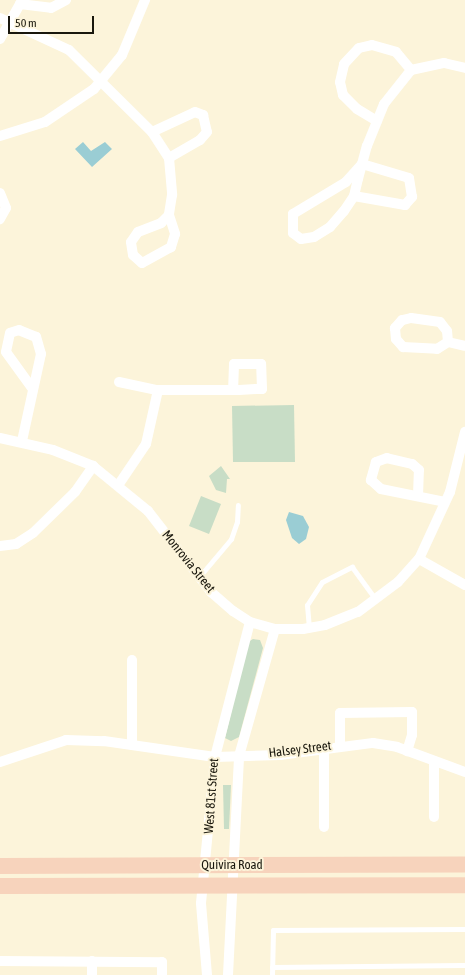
<!DOCTYPE html>
<style>
body{margin:0}
#map{position:relative;width:465px;height:975px;overflow:hidden;background:#fcf4da;font-family:"Asap Condensed",sans-serif}
div>[style]{position:absolute}
.green>*{inset:0;background:#c8ddc6}
.water>*{inset:0;background:#9acdd4}
.service>*{height:5px;margin:-2.5px;padding:0 2.5px;transform-origin:2.5px;border-radius:2.5px;background:#fff}
.minor>*{height:10px;margin:-5px;padding:0 5px;transform-origin:5px;border-radius:5px;background:#fff}
.primary>*{height:16px;margin:-8px;padding:0 8px;transform-origin:8px;border-radius:8px;background:#f7d3bc}
span{translate:-50% -50%;white-space:nowrap;text-align:center;line-height:1.15;-webkit-text-stroke:4px #fcf4da;paint-order:stroke}
.street-label{font-size:13px;color:#19170d}
.scale{position:absolute;left:8px;top:16px;width:86px;height:18px;box-sizing:border-box;border:2px solid #19170d;border-top:0;padding-left:5px;font-size:12px;line-height:14px;white-space:nowrap;color:#19170d;-webkit-text-stroke:3px #fcf4da;paint-order:stroke}
</style>
<div id="map">
<div class="green">
<i style="clip-path:polygon(294px 405px,295px 462px,233px 462px,232px 406px)"></i>
<i style="clip-path:polygon(221px 466px,230px 479px,227px 479px,226px 493px,216px 490px,209px 476px)"></i>
<i style="clip-path:polygon(201px 496px,221px 504px,209px 534px,189px 526px)"></i>
<i style="clip-path:polygon(253px 639px,260px 640px,263px 648px,239px 737px,231px 741px,225px 738px,248px 642px)"></i>
<i style="clip-path:polygon(223px 785px,231px 785px,229px 829px,224px 829px)"></i>
</div>
<div class="water">
<i style="clip-path:polygon(83px 142px,91px 151px,105px 142px,112px 149px,92px 167px,75px 149px)"></i>
<i style="clip-path:polygon(289px 512px,303px 516px,309px 527px,306px 539px,299px 544px,292px 538px,286px 520px)"></i>
</div>
<div class="service">
<i style="left:199px;top:577px;width:50px;rotate:-49.9deg"></i>
<i style="left:231px;top:539px;width:18px;rotate:-71deg"></i>
<i style="left:237px;top:522px;width:17px;rotate:-87deg"></i>
<i style="left:309px;top:628px;width:23px;rotate:-95deg"></i>
<i style="left:307px;top:605px;width:27px;rotate:-57deg"></i>
<i style="left:322px;top:582px;width:34px;rotate:-27deg"></i>
<i style="left:352px;top:567px;width:39px;rotate:54deg"></i>
<i style="left:272px;top:967px;width:193px;rotate:-0.6deg"></i>
<i style="left:272px;top:975px;width:45px;rotate:-88.7deg"></i>
<i style="left:273px;top:930px;width:192px;rotate:-0.3deg"></i>
</div>
<div class="minor">
<i style="left:23px;top:0;width:5px;rotate:127deg"></i>
<i style="left:20px;top:4px;width:31px;rotate:7deg"></i>
<i style="left:51px;top:8px;width:17px;rotate:-28deg"></i>
<i style="left:0;top:18px;width:76px;rotate:24.9deg"></i>
<i style="left:69px;top:50px;width:117px;rotate:44.7deg"></i>
<i style="left:152px;top:132px;width:31px;rotate:57deg"></i>
<i style="left:169px;top:158px;width:37px;rotate:85deg"></i>
<i style="left:172px;top:195px;width:20px;rotate:99deg"></i>
<i style="left:0;top:39px;width:40px;rotate:-60.3deg"></i>
<i style="left:377px;top:121px;width:23px;rotate:-149deg"></i>
<i style="left:357px;top:109px;width:20px;rotate:-135deg"></i>
<i style="left:343px;top:95px;width:13px;rotate:-103deg"></i>
<i style="left:340px;top:82px;width:18px;rotate:-77deg"></i>
<i style="left:344px;top:64px;width:22px;rotate:-47deg"></i>
<i style="left:359px;top:48px;width:13px;rotate:-13deg"></i>
<i style="left:372px;top:45px;width:25px;rotate:16deg"></i>
<i style="left:396px;top:52px;width:23px;rotate:50deg"></i>
<i style="left:152px;top:132px;width:47px;rotate:-24.9deg"></i>
<i style="left:195px;top:112px;width:9px;rotate:21deg"></i>
<i style="left:203px;top:115px;width:17px;rotate:77deg"></i>
<i style="left:207px;top:132px;width:11px;rotate:131deg"></i>
<i style="left:200px;top:140px;width:36px;rotate:150deg"></i>
<i style="left:0;top:136px;width:47px;rotate:-17.3deg"></i>
<i style="left:45px;top:122px;width:59px;rotate:-34deg"></i>
<i style="left:94px;top:89px;width:44px;rotate:-50.5deg"></i>
<i style="left:122px;top:55px;width:60px;rotate:-67.3deg"></i>
<i style="left:362px;top:164px;width:24px;rotate:132deg"></i>
<i style="left:346px;top:182px;width:62px;rotate:148.9deg"></i>
<i style="left:293px;top:214px;width:19px;rotate:90deg"></i>
<i style="left:293px;top:233px;width:10px;rotate:37deg"></i>
<i style="left:301px;top:239px;width:13px;rotate:-9deg"></i>
<i style="left:314px;top:237px;width:19px;rotate:-32deg"></i>
<i style="left:330px;top:227px;width:21px;rotate:-49deg"></i>
<i style="left:344px;top:211px;width:18px;rotate:-56deg"></i>
<i style="left:354px;top:196px;width:17px;rotate:-77deg"></i>
<i style="left:358px;top:179px;width:34px;rotate:-75deg"></i>
<i style="left:367px;top:146px;width:45px;rotate:-68deg"></i>
<i style="left:384px;top:104px;width:43px;rotate:-51.5deg"></i>
<i style="left:411px;top:70px;width:34px;rotate:-12deg"></i>
<i style="left:444px;top:63px;width:22px;rotate:13deg"></i>
<i style="left:0;top:193px;width:16px;rotate:68deg"></i>
<i style="left:6px;top:208px;width:13px;rotate:119deg"></i>
<i style="left:354px;top:196px;width:52px;rotate:10deg"></i>
<i style="left:405px;top:205px;width:11px;rotate:-49deg"></i>
<i style="left:412px;top:197px;width:19px;rotate:-99deg"></i>
<i style="left:409px;top:178px;width:49px;rotate:-163.4deg"></i>
<i style="left:169px;top:215px;width:20px;rotate:72deg"></i>
<i style="left:175px;top:234px;width:14px;rotate:107deg"></i>
<i style="left:171px;top:247px;width:33px;rotate:151deg"></i>
<i style="left:142px;top:263px;width:12px;rotate:-138deg"></i>
<i style="left:133px;top:255px;width:13px;rotate:-99deg"></i>
<i style="left:131px;top:242px;width:12px;rotate:-55deg"></i>
<i style="left:138px;top:232px;width:25px;rotate:-21deg"></i>
<i style="left:161px;top:223px;width:11px;rotate:-45deg"></i>
<i style="left:448px;top:342px;width:11px;rotate:-95deg"></i>
<i style="left:447px;top:331px;width:11px;rotate:-128deg"></i>
<i style="left:440px;top:322px;width:29px;rotate:-172deg"></i>
<i style="left:411px;top:318px;width:9px;rotate:167deg"></i>
<i style="left:402px;top:320px;width:11px;rotate:131deg"></i>
<i style="left:395px;top:328px;width:11px;rotate:85deg"></i>
<i style="left:396px;top:339px;width:11px;rotate:49deg"></i>
<i style="left:403px;top:347px;width:34px;rotate:3deg"></i>
<i style="left:437px;top:349px;width:13px;rotate:-32deg"></i>
<i style="left:448px;top:342px;width:17px;rotate:13deg"></i>
<i style="left:119px;top:382px;width:40px;rotate:12deg"></i>
<i style="left:0;top:438px;width:54px;rotate:12.8deg"></i>
<i style="left:53px;top:450px;width:43px;rotate:21.8deg"></i>
<i style="left:93px;top:466px;width:71px;rotate:39.3deg"></i>
<i style="left:148px;top:511px;width:103px;rotate:52.1deg"></i>
<i style="left:211px;top:592px;width:29px;rotate:41deg"></i>
<i style="left:233px;top:611px;width:20px;rotate:33deg"></i>
<i style="left:250px;top:622px;width:26px;rotate:16deg"></i>
<i style="left:275px;top:629px;width:28px"></i>
<i style="left:303px;top:629px;width:22px;rotate:-10deg"></i>
<i style="left:325px;top:625px;width:35px;rotate:-22deg"></i>
<i style="left:358px;top:612px;width:50px;rotate:-36.9deg"></i>
<i style="left:398px;top:582px;width:31px;rotate:-48deg"></i>
<i style="left:419px;top:559px;width:74px;rotate:-65.2deg"></i>
<i style="left:450px;top:492px;width:62px;rotate:-76deg"></i>
<i style="left:22px;top:441px;width:89px;rotate:-77.7deg"></i>
<i style="left:41px;top:354px;width:18px;rotate:-106deg"></i>
<i style="left:36px;top:337px;width:18px;rotate:-158deg"></i>
<i style="left:19px;top:330px;width:9px;rotate:162deg"></i>
<i style="left:10px;top:333px;width:19px;rotate:102deg"></i>
<i style="left:6px;top:352px;width:44px;rotate:54.2deg"></i>
<i style="left:119px;top:484px;width:48px;rotate:-56deg"></i>
<i style="left:146px;top:444px;width:55px;rotate:-77.5deg"></i>
<i style="left:158px;top:390px;width:81px"></i>
<i style="left:239px;top:390px;width:17px;rotate:-3deg"></i>
<i style="left:256px;top:389px;width:6px"></i>
<i style="left:262px;top:389px;width:25px;rotate:-92deg"></i>
<i style="left:261px;top:364px;width:27px;rotate:180deg"></i>
<i style="left:234px;top:364px;width:26px;rotate:92deg"></i>
<i style="left:418px;top:496px;width:26px;rotate:-88deg"></i>
<i style="left:419px;top:470px;width:9px;rotate:-139deg"></i>
<i style="left:412px;top:464px;width:26px;rotate:-167deg"></i>
<i style="left:387px;top:458px;width:12px;rotate:160deg"></i>
<i style="left:376px;top:462px;width:19px;rotate:106deg"></i>
<i style="left:371px;top:480px;width:13px;rotate:42deg"></i>
<i style="left:381px;top:489px;width:65px;rotate:11.5deg"></i>
<i style="left:0;top:546px;width:16px;rotate:-7deg"></i>
<i style="left:16px;top:544px;width:20px;rotate:-33deg"></i>
<i style="left:33px;top:533px;width:59px;rotate:-44.3deg"></i>
<i style="left:75px;top:492px;width:32px;rotate:-55deg"></i>
<i style="left:419px;top:559px;width:53px;rotate:29.5deg"></i>
<i style="left:132px;top:745px;width:85px;rotate:-90deg"></i>
<i style="left:340px;top:745px;width:32px;rotate:-90deg"></i>
<i style="left:340px;top:713px;width:72px;rotate:-0.8deg"></i>
<i style="left:412px;top:712px;width:23px;rotate:90deg"></i>
<i style="left:412px;top:735px;width:17px;rotate:107deg"></i>
<i style="left:0;top:762px;width:70px;rotate:-18.4deg"></i>
<i style="left:66px;top:740px;width:38px;rotate:2deg"></i>
<i style="left:104px;top:741px;width:112px;rotate:8.2deg"></i>
<i style="left:215px;top:757px;width:65px;rotate:-1.8deg"></i>
<i style="left:280px;top:755px;width:94px;rotate:-7.4deg"></i>
<i style="left:373px;top:743px;width:24px;rotate:9deg"></i>
<i style="left:397px;top:747px;width:72px;rotate:20.2deg"></i>
<i style="left:434px;top:817px;width:56px;rotate:-90deg"></i>
<i style="left:324px;top:827px;width:79px;rotate:-90deg"></i>
<i style="left:0;top:961px;width:162px;rotate:0.4deg"></i>
<i style="left:162px;top:962px;width:13px;rotate:90deg"></i>
<i style="left:92px;top:961px;width:14px;rotate:90deg"></i>
<i style="left:207px;top:975px;width:72px;rotate:-94.8deg"></i>
<i style="left:201px;top:903px;width:147px;rotate:-84.5deg"></i>
<i style="left:215px;top:757px;width:139px;rotate:-75.5deg"></i>
<i style="left:228px;top:975px;width:219px;rotate:-87.1deg"></i>
<i style="left:239px;top:756px;width:132px;rotate:-74.2deg"></i>
</div>
<div class="primary">
<i style="left:0;top:866px;width:465px;rotate:-0.2deg"></i>
<i style="left:0;top:886px;width:465px;rotate:-0.1deg"></i>
</div>
<div class="street-label">
<span style="left:188px;top:562px;rotate:51deg">Monrovia Street</span>
<span style="left:300px;top:750px;rotate:-7deg">Halsey Street</span>
<span style="left:212px;top:796px;rotate:-86deg">West 81st Street</span>
<span style="left:232px;top:865px">Quivira Road</span>
</div>
<div class="scale">50 m</div>
</div>
